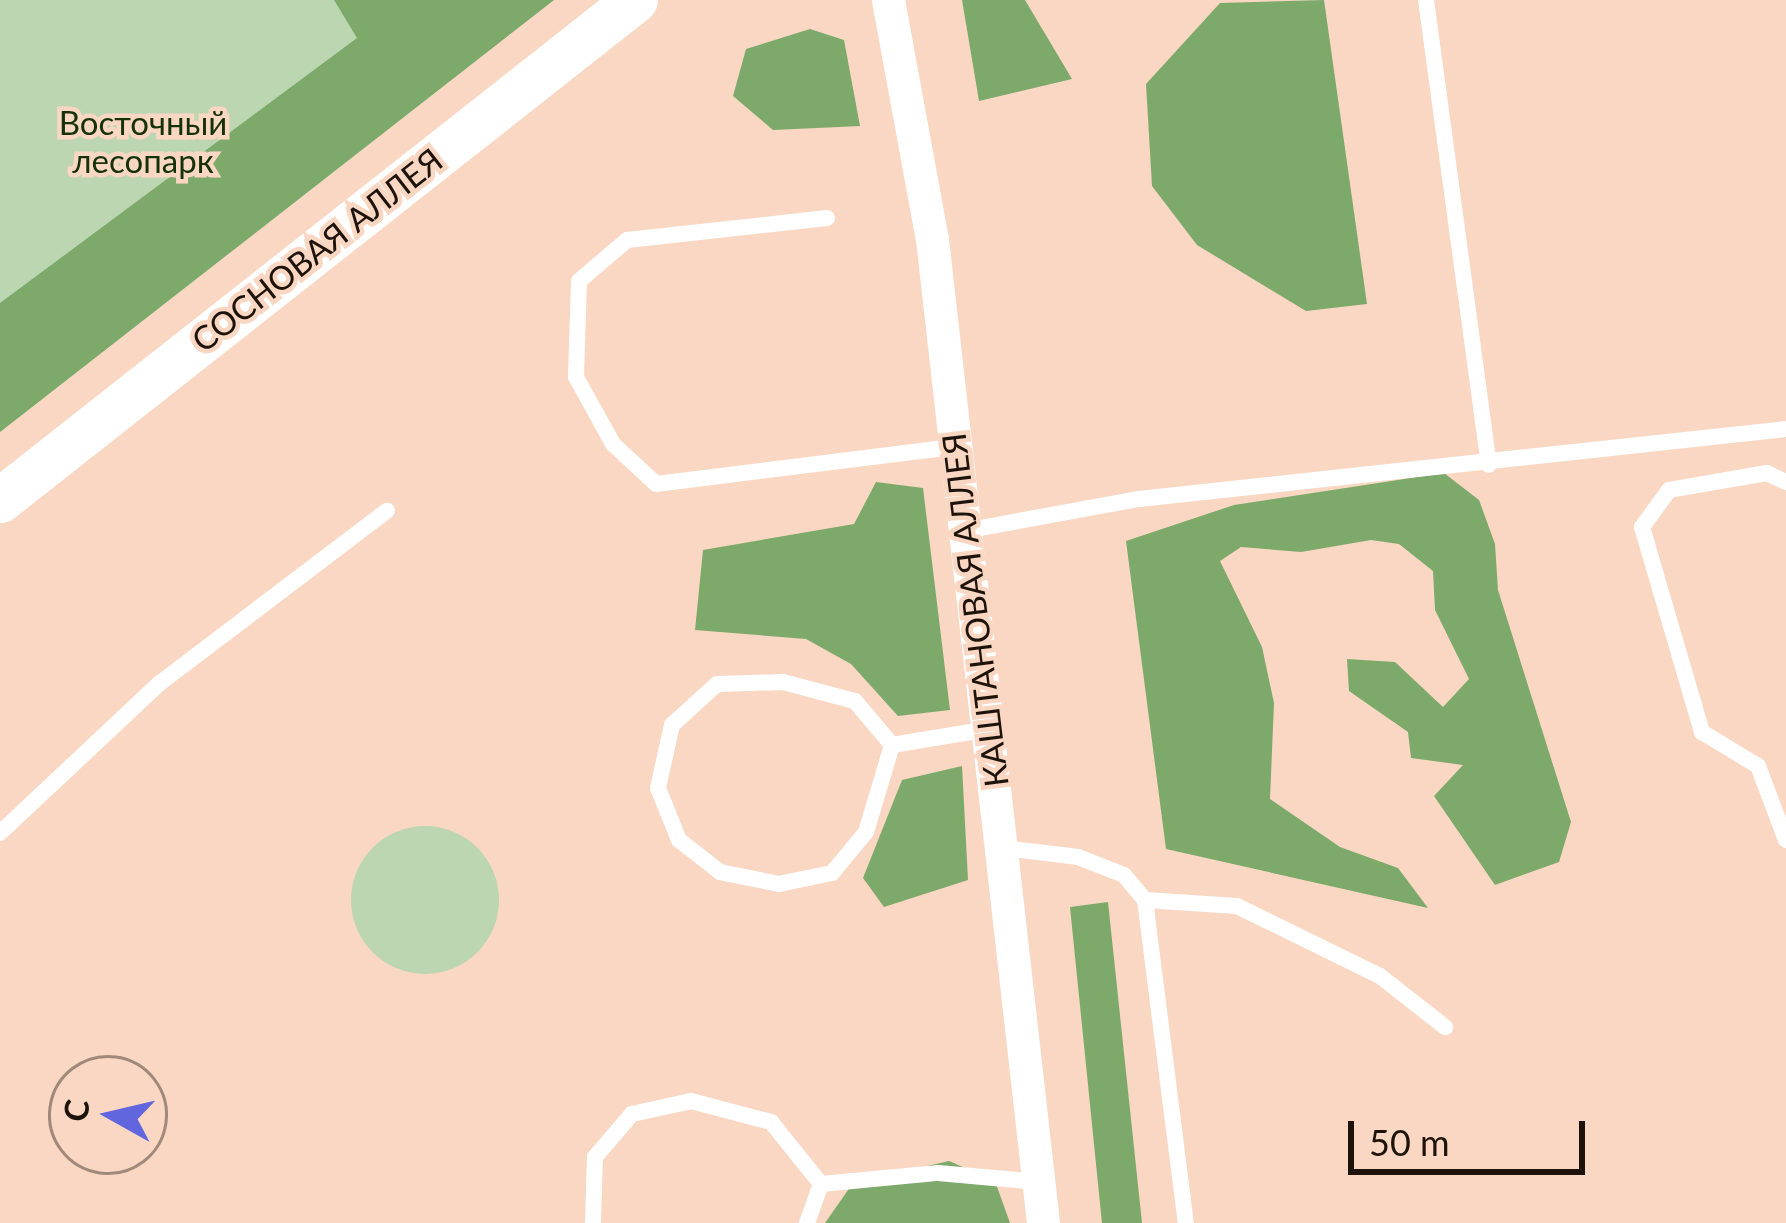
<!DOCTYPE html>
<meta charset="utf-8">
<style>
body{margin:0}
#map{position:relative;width:1786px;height:1223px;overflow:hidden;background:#f9d7c2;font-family:Lato,sans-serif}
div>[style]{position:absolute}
.green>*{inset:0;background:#bbd6b0}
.round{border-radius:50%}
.forest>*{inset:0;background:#7da96b}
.service>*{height:16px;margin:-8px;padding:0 8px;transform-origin:8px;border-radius:8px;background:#fff}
.minor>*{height:33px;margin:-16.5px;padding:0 16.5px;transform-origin:16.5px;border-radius:16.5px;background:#fff}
.secondary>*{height:45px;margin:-22.5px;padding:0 22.5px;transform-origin:22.5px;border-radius:22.5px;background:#fff}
span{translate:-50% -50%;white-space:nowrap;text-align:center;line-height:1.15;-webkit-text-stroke:9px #f9d7c2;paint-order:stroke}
.park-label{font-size:33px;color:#153206}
.street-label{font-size:33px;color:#1e130b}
.north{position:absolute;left:48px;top:1055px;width:120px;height:120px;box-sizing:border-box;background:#f9d7c2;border:3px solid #a18979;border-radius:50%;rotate:278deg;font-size:33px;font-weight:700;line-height:48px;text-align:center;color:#1e130b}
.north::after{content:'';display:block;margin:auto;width:42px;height:54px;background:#6166df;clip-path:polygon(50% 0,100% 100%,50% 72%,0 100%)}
.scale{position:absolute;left:1348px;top:1121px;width:237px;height:54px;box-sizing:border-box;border:6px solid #1e130b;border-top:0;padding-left:15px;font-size:36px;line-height:42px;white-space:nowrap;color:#1e130b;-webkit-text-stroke:9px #f9d7c2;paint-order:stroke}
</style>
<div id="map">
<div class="green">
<i style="clip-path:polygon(0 0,554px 0,0 432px)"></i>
<i class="round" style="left:351px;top:826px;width:148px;height:148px"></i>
</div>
<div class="forest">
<i style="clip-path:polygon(334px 0,554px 0,0 432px,0 303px,357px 38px)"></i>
<i style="clip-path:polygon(962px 0,1025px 0,1072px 79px,979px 101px)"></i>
<i style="clip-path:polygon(1324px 0,1367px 304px,1306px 311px,1197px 245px,1152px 186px,1146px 84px,1220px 3px)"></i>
<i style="clip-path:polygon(810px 29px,844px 40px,860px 126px,773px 130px,733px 96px,746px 49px)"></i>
<i style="clip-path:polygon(1444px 473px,1479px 500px,1495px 544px,1498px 590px,1571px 822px,1559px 862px,1495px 885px,1434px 796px,1463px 765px,1411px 758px,1408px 732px,1349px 691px,1347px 659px,1395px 662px,1443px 707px,1469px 679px,1435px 610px,1433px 571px,1399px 544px,1371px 540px,1301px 552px,1241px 547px,1220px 561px,1262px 647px,1274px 703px,1270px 799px,1340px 847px,1398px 868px,1428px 908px,1166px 849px,1126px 541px,1234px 505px)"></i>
<i style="clip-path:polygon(876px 482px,923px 488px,950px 710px,898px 716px,851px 664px,806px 639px,695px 630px,703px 550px,854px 524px)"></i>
<i style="clip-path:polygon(962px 766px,968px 880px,884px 907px,863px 878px,902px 780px)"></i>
<i style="clip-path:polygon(1108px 902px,1142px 1223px,1102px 1223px,1070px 907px)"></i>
<i style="clip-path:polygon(949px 1161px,995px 1181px,1010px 1223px,825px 1223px,853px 1183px)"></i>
</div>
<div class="service">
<i style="left:1426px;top:0;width:469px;rotate:82.3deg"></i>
<i style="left:827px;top:218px;width:201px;rotate:173.7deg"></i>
<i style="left:627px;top:240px;width:63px;rotate:139.5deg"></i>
<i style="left:579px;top:281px;width:96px;rotate:91.8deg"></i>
<i style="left:576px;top:377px;width:77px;rotate:61.1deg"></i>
<i style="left:613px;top:444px;width:59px;rotate:42.9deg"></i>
<i style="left:656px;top:484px;width:301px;rotate:-7.1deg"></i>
<i style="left:1786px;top:482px;width:21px;rotate:-155deg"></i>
<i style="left:1767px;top:473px;width:99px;rotate:170.2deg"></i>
<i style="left:1669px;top:490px;width:46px;rotate:126.1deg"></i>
<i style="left:1642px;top:527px;width:214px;rotate:73.7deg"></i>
<i style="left:1702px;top:732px;width:66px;rotate:31.3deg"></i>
<i style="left:1758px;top:766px;width:79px;rotate:69.3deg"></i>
<i style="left:964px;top:531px;width:178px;rotate:-10.4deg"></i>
<i style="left:1139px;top:499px;width:651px;rotate:-6.17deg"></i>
<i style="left:783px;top:682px;width:74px;rotate:14.8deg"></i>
<i style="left:855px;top:701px;width:57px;rotate:49.9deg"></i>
<i style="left:892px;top:745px;width:91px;rotate:106.6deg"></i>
<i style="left:866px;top:832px;width:53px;rotate:129.7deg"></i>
<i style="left:832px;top:873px;width:54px;rotate:168.3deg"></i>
<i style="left:779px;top:884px;width:60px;rotate:-168.5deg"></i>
<i style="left:720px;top:872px;width:52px;rotate:-142deg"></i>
<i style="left:679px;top:840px;width:56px;rotate:-112deg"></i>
<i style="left:658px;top:788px;width:65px;rotate:-77.5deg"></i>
<i style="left:672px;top:725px;width:61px;rotate:-42.3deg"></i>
<i style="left:717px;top:684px;width:66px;rotate:-1.7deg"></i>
<i style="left:892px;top:745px;width:98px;rotate:-9.4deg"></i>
<i style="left:0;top:833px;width:219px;rotate:-43.2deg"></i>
<i style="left:160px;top:683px;width:285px;rotate:-37.2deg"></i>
<i style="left:1003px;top:848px;width:76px;rotate:6.8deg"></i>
<i style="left:1078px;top:857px;width:49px;rotate:21.4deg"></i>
<i style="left:1124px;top:875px;width:33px;rotate:50deg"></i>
<i style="left:1145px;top:900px;width:326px;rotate:82.8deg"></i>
<i style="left:1145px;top:900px;width:92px;rotate:3.7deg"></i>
<i style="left:1237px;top:906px;width:159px;rotate:26.1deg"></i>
<i style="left:1380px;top:976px;width:83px;rotate:38.1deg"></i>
<i style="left:821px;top:1184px;width:118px;rotate:-5.4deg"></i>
<i style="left:938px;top:1173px;width:101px;rotate:5.1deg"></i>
<i style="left:593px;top:1223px;width:66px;rotate:-88.3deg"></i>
<i style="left:595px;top:1157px;width:57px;rotate:-49.3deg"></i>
<i style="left:632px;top:1114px;width:60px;rotate:-12.4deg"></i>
<i style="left:691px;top:1101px;width:83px;rotate:14.7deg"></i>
<i style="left:771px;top:1122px;width:80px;rotate:51.1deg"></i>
<i style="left:807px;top:1223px;width:41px;rotate:-70.3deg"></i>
</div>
<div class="minor">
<i style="left:888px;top:0;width:243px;rotate:79.6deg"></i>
<i style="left:932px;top:239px;width:990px;rotate:83.56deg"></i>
</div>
<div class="secondary">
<i style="left:0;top:500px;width:808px;rotate:-38.22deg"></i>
</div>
<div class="park-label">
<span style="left:143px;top:142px">Восточный<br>лесопарк</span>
</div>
<div class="street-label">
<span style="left:317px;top:250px;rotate:-38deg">СОСНОВАЯ АЛЛЕЯ</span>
<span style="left:975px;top:610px;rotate:-97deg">КАШТАНОВАЯ АЛЛЕЯ</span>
</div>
<div class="north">С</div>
<div class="scale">50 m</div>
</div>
